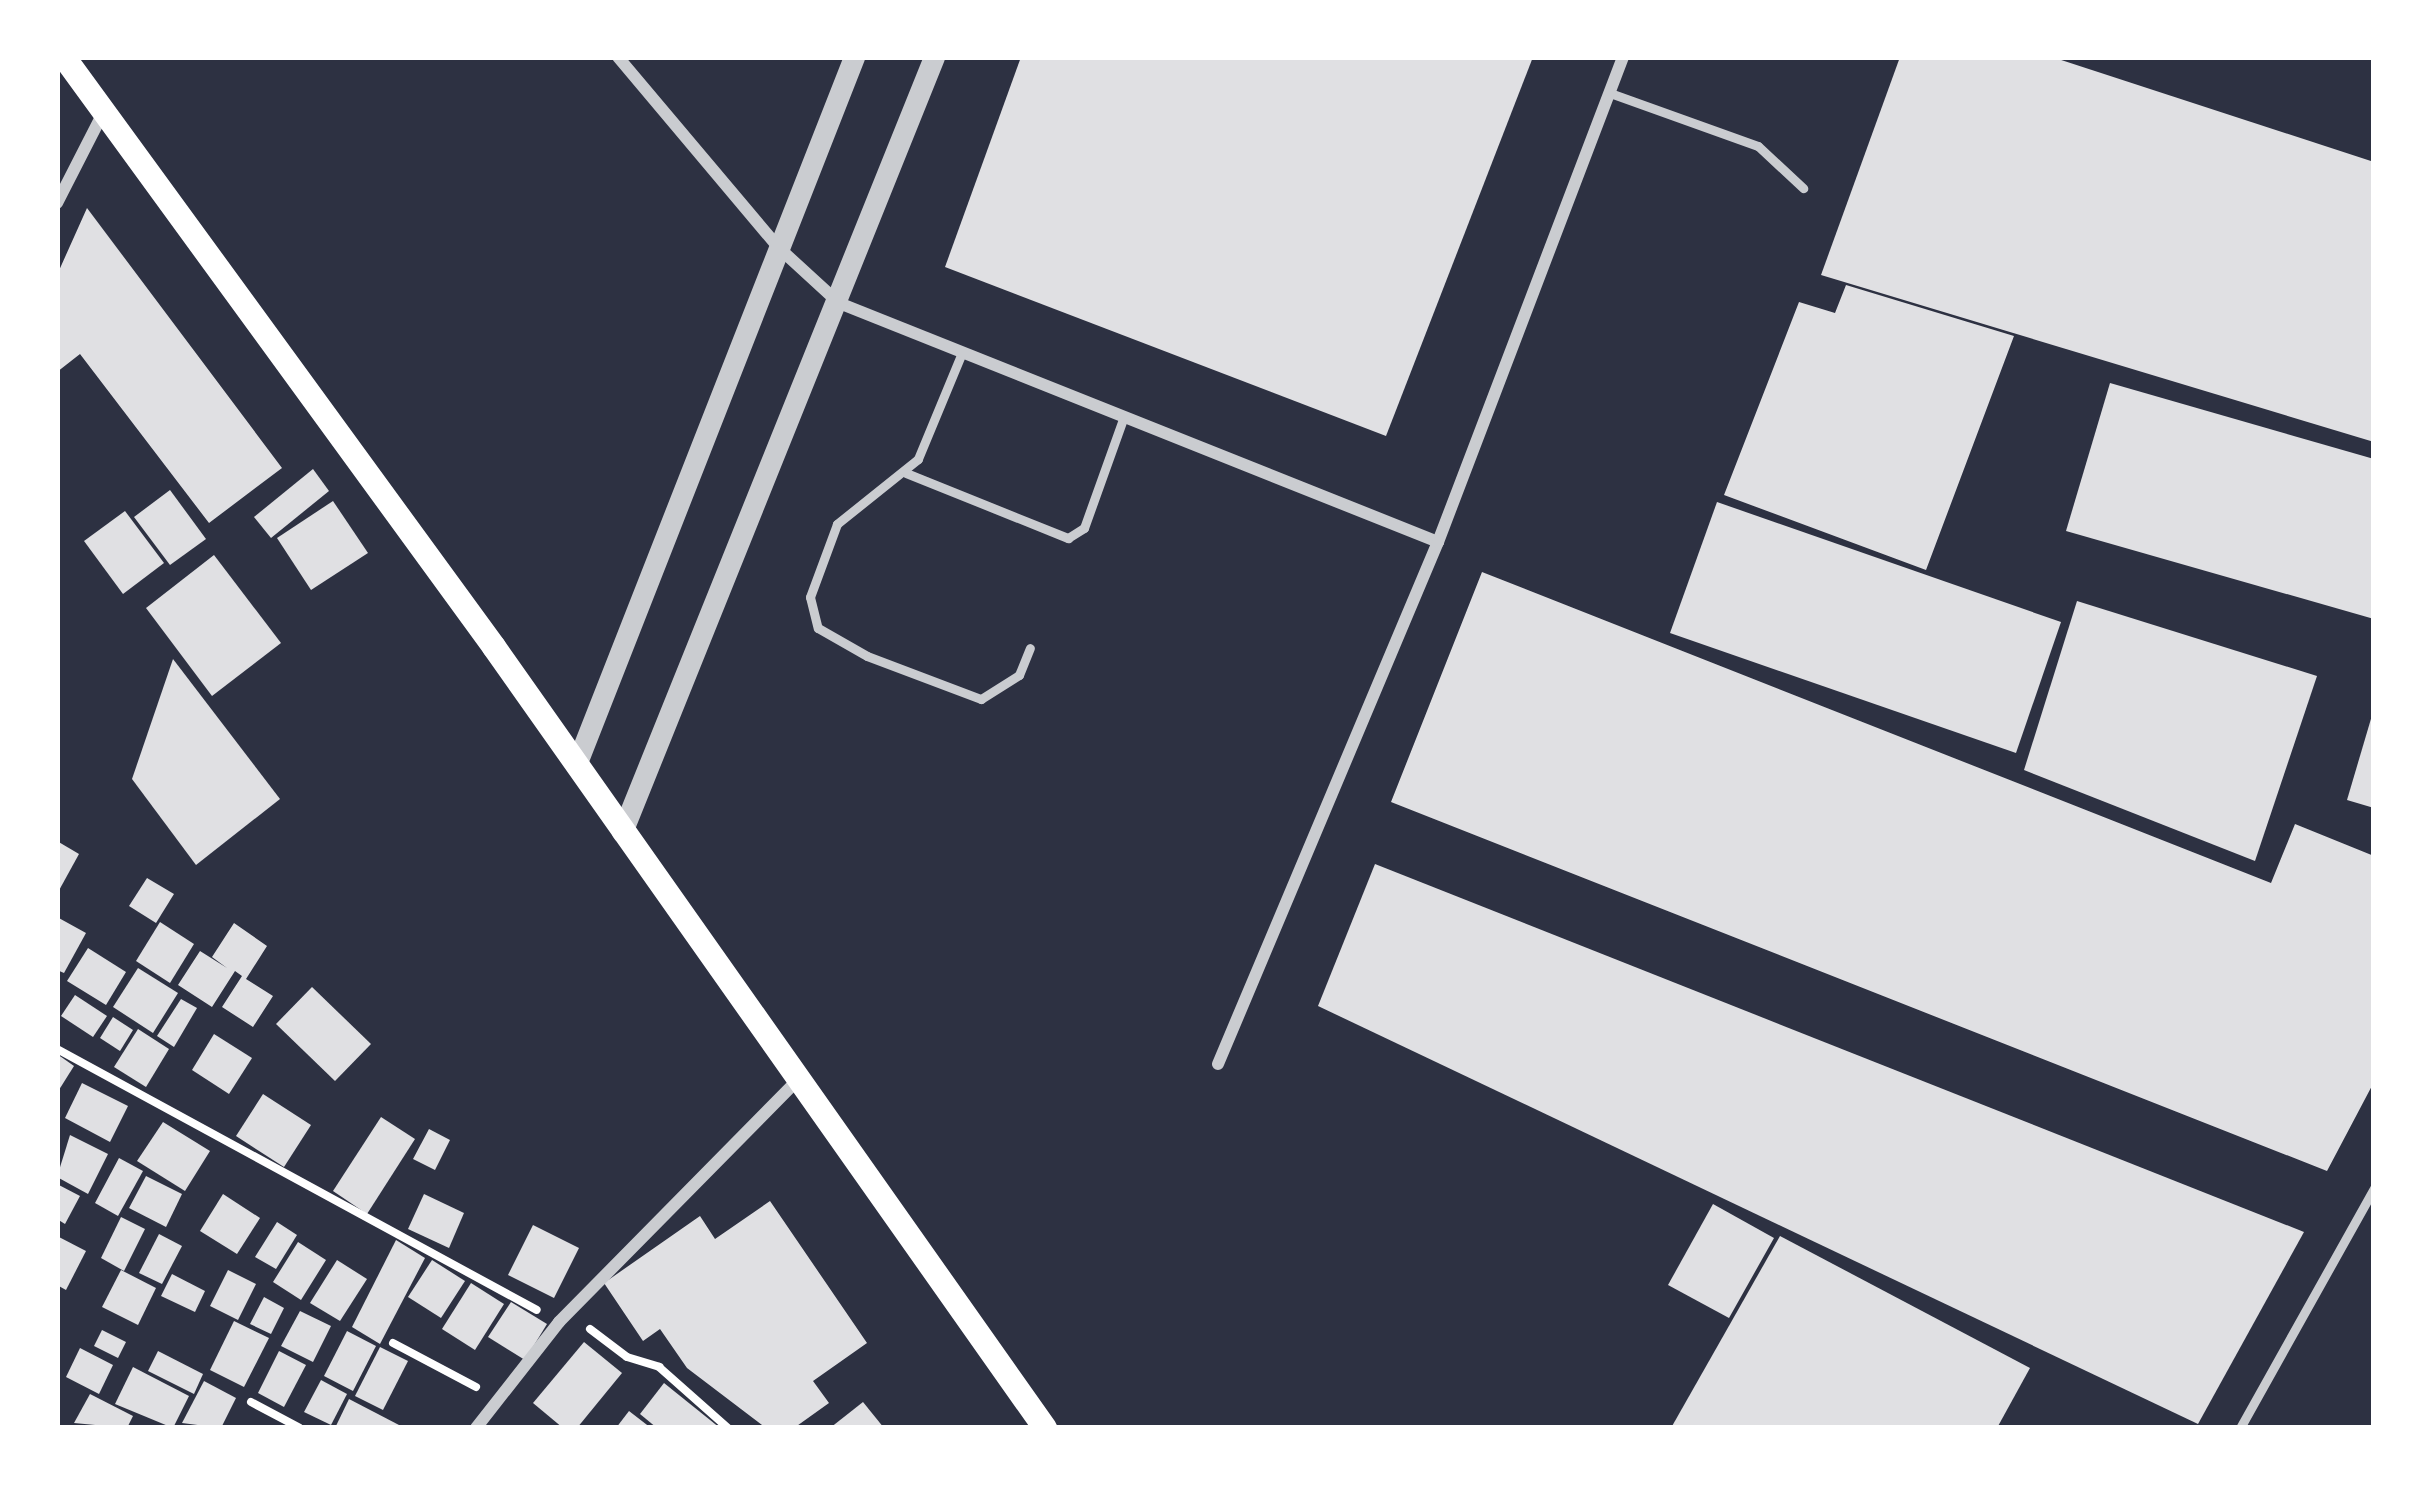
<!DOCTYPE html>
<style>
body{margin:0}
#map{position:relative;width:2431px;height:1485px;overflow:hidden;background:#2d3142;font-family:Mulish,sans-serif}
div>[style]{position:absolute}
.building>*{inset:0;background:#e0e0e3}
.path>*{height:8px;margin:-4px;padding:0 4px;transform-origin:4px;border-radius:4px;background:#fff}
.service>*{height:9px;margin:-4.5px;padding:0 4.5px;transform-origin:4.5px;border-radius:4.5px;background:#caccd0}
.minor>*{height:12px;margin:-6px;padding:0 6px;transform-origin:6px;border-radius:6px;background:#caccd0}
.tertiary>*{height:21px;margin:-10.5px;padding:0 10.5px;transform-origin:10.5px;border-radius:10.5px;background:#caccd0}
.secondary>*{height:24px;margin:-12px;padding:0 12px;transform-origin:12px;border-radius:12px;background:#fff}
span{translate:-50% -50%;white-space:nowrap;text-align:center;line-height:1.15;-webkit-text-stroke:10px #fff;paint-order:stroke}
.frame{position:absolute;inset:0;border:60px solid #fff;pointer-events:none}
</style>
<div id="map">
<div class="building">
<i style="clip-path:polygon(1021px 57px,1533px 57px,1386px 436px,945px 267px)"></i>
<i style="clip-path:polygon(1900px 57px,2052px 57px,2374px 162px,2374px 442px,1821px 275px)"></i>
<i style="clip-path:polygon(87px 208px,282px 468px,209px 523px,80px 354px,57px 372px,57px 275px)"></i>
<i style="clip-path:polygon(1846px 285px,2014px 336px,1926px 570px,1724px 495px,1799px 302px,1835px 313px)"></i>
<i style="clip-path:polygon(2110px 383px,2374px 459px,2374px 619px,2066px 531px)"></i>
<i style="clip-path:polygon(313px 469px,329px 491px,271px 538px,254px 517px)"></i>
<i style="clip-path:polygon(170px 490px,206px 539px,170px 565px,134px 517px)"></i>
<i style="clip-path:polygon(333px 501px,368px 553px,311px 590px,277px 538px)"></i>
<i style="clip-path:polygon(1717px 502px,2061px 622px,2016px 753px,1670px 633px)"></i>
<i style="clip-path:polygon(125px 511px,164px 563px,123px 594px,84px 541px)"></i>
<i style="clip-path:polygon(214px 555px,281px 643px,212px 696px,146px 608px)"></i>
<i style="clip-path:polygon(1482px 572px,2271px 883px,2295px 824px,2374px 856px,2374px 1082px,2327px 1171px,1391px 802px)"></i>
<i style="clip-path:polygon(2077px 601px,2317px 676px,2255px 861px,2024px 770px)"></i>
<i style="clip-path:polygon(173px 659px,280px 799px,196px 865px,132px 779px)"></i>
<i style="clip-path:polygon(2373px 712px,2374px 712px,2374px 808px,2347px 800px)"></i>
<i style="clip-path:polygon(57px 841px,79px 854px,57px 894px)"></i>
<i style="clip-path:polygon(1375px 864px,2304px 1232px,2198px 1424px,1318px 1006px)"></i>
<i style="clip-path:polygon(147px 878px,174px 894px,156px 923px,129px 906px)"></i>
<i style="clip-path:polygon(57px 917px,86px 933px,64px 973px,57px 970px)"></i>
<i style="clip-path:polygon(160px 922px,194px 944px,170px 983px,136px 961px)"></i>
<i style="clip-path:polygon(234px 923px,267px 946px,246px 979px,273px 996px,253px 1027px,222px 1007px,242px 976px,235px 971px,212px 1007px,178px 985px,200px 951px,227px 968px,212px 957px)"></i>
<i style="clip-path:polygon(88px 948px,126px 972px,106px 1005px,67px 981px)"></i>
<i style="clip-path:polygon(138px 968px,178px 993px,153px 1033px,113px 1007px)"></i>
<i style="clip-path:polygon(312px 987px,371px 1044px,335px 1081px,276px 1024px)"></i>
<i style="clip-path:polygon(75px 995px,107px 1016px,93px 1037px,61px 1016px)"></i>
<i style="clip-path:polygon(181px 999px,197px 1008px,174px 1047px,157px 1036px)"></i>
<i style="clip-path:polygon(113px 1017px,133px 1030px,120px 1051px,100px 1038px)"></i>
<i style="clip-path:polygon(138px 1029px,169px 1049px,146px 1087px,114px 1067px)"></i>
<i style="clip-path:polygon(214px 1034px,252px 1058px,229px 1094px,192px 1070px)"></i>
<i style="clip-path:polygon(57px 1054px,74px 1066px,57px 1093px)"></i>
<i style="clip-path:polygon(82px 1083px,128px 1106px,110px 1142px,65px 1118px)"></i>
<i style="clip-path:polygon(263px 1094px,311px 1125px,284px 1167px,236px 1136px)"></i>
<i style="clip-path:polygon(381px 1117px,415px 1139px,367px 1214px,333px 1191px)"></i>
<i style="clip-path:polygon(163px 1122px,210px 1151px,185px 1191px,137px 1161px)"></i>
<i style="clip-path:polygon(429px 1129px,450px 1140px,435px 1170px,413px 1159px)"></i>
<i style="clip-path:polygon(70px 1135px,108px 1154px,88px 1194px,57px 1177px)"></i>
<i style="clip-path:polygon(119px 1158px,143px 1171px,118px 1216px,95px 1203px)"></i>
<i style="clip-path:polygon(146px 1176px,182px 1194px,166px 1227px,129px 1208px)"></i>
<i style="clip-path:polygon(57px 1184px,80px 1196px,65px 1224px,57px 1219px)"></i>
<i style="clip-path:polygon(223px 1194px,260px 1218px,237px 1254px,200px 1231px)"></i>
<i style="clip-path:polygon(424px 1194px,464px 1213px,449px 1248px,408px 1229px)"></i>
<i style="clip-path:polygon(770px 1201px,867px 1343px,813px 1381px,829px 1403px,794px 1428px,766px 1428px,687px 1368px,660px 1329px,643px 1341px,604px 1283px,700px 1216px,715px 1239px)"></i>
<i style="clip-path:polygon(1713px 1204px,1774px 1238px,1729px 1318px,1668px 1285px)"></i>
<i style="clip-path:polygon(121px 1217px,145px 1229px,124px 1271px,101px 1258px)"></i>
<i style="clip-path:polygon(277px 1222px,297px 1235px,276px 1269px,255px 1257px)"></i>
<i style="clip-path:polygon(533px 1225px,579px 1248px,554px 1298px,508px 1275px)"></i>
<i style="clip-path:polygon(159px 1234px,182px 1246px,162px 1284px,139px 1273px)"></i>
<i style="clip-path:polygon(57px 1236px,86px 1251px,66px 1290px,57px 1285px)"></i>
<i style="clip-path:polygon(1780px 1236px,2030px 1368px,1997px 1428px,1671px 1428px)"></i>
<i style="clip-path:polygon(396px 1240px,425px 1258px,380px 1344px,352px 1327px)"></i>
<i style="clip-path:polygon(298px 1242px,326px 1260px,301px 1300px,273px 1282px)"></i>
<i style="clip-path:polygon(337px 1260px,367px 1279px,340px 1321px,310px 1303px)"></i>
<i style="clip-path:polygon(432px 1260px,465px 1281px,441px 1318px,408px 1297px)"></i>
<i style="clip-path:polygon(121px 1270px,156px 1288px,138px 1325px,102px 1307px)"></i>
<i style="clip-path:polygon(228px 1270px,256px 1284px,238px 1320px,210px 1306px)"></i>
<i style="clip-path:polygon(172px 1274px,205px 1291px,195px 1312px,161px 1296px)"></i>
<i style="clip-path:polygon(471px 1283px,504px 1304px,475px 1350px,442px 1329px)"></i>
<i style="clip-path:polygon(264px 1297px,284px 1308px,271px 1334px,250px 1324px)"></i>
<i style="clip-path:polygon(511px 1302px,547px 1324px,525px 1360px,488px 1337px)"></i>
<i style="clip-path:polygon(300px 1311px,331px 1326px,313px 1362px,281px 1346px)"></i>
<i style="clip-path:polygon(234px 1321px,269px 1338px,244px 1387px,210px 1370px)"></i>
<i style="clip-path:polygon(102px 1330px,126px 1342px,118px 1358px,94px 1346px)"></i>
<i style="clip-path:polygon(347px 1331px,376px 1346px,353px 1391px,324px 1376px)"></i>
<i style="clip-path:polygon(584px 1342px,622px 1373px,577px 1428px,563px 1428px,533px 1403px)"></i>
<i style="clip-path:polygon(380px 1347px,408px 1361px,383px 1410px,355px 1396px)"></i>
<i style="clip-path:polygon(80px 1348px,113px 1365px,99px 1394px,66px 1377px)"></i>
<i style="clip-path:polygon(158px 1351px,203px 1374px,194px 1394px,148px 1371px)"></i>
<i style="clip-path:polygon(279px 1351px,306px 1365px,284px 1407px,258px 1393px)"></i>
<i style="clip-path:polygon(133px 1367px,189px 1396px,173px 1428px,115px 1404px)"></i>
<i style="clip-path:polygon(321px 1380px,347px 1394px,331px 1425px,304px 1412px)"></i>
<i style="clip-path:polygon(204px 1381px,236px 1398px,221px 1428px,182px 1423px)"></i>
<i style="clip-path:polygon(664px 1383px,720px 1428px,657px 1428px,640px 1414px)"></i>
<i style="clip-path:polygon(90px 1394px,133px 1416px,127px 1428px,74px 1423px)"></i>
<i style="clip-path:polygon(349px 1399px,399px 1425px,397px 1428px,335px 1428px)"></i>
<i style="clip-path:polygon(863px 1402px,884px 1428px,830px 1428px)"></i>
<i style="clip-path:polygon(629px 1411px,651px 1428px,616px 1428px)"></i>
</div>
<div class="path">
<i style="left:57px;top:1049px;width:546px;rotate:28.54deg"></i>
<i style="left:590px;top:1329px;width:46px;rotate:37.1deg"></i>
<i style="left:627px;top:1357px;width:34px;rotate:17deg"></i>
<i style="left:659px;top:1367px;width:92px;rotate:41.5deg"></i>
<i style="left:393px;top:1343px;width:94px;rotate:27.9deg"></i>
<i style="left:251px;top:1402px;width:55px;rotate:28deg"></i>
</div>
<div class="service">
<i style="left:1610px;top:93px;width:157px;rotate:19.7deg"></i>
<i style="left:1758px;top:146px;width:62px;rotate:43deg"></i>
<i style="left:961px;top:355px;width:113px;rotate:112.5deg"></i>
<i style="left:918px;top:459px;width:104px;rotate:141.3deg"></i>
<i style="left:837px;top:524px;width:78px;rotate:110.3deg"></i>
<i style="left:810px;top:597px;width:32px;rotate:76deg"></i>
<i style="left:818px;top:628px;width:56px;rotate:29.7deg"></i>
<i style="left:867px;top:656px;width:122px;rotate:20.7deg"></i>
<i style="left:981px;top:699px;width:45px;rotate:-32.3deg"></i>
<i style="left:1019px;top:675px;width:29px;rotate:-68deg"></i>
<i style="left:906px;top:473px;width:175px;rotate:21.9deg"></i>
<i style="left:1068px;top:538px;width:19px;rotate:-32deg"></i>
<i style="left:1084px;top:528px;width:116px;rotate:-70.3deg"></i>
<i style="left:2240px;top:1428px;width:275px;rotate:-60.8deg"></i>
</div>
<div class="minor">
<i style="left:618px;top:57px;width:250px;rotate:49.9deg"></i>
<i style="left:779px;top:248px;width:81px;rotate:42.5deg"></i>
<i style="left:839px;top:303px;width:645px;rotate:21.75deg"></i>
<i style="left:57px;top:203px;width:101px;rotate:-62.9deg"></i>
<i style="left:1218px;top:1064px;width:566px;rotate:-67.15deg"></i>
<i style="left:1438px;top:542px;width:519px;rotate:-69.12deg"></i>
<i style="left:476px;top:1428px;width:135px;rotate:-51.9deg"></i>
<i style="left:559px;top:1322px;width:336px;rotate:-45.4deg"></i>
</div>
<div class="tertiary">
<i style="left:576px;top:765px;width:761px;rotate:-68.56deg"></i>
<i style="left:622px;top:832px;width:835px;rotate:-68.07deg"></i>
</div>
<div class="secondary">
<i style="left:64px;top:57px;width:730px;rotate:53.91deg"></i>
<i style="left:494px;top:647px;width:956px;rotate:54.8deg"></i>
</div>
<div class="frame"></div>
</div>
